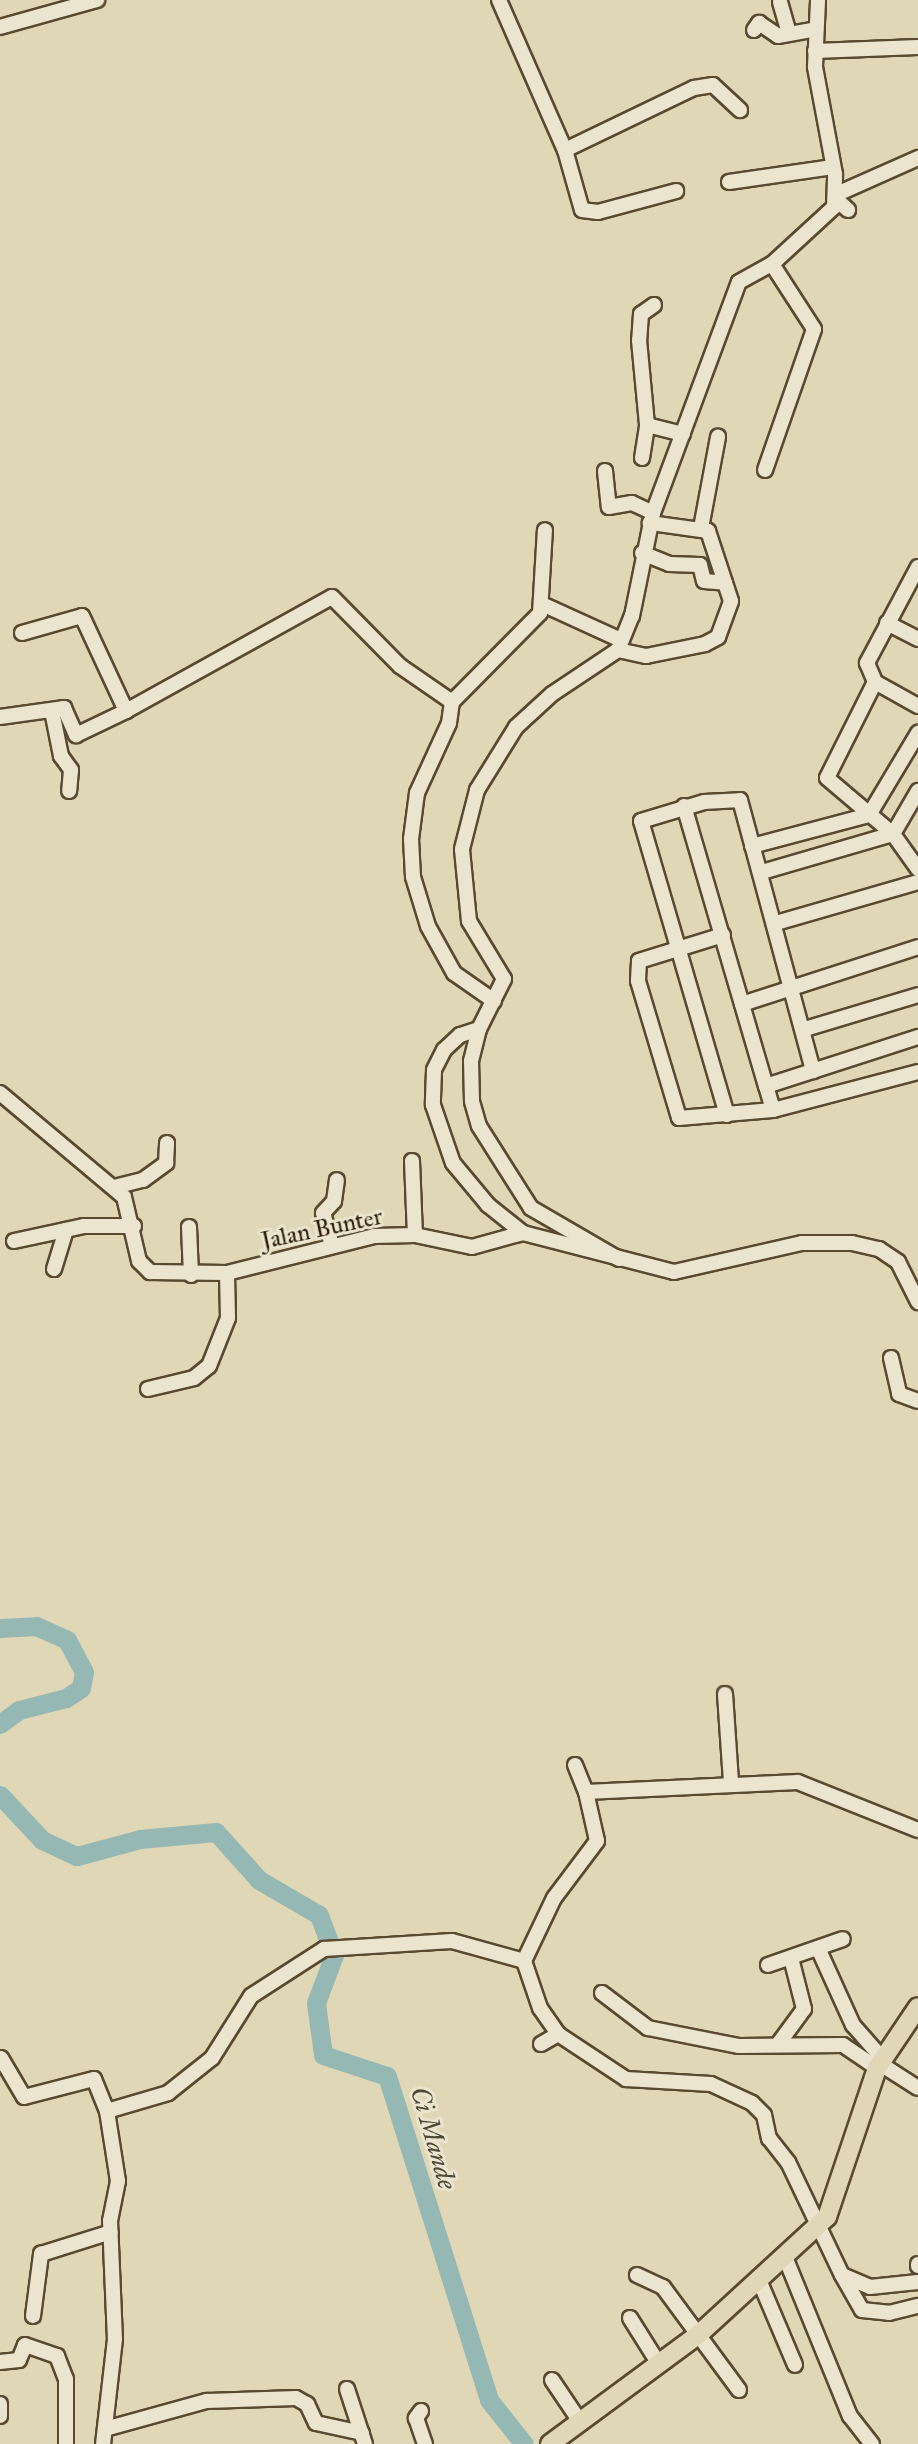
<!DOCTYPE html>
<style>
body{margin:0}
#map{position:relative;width:918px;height:2444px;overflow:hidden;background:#e0d7b6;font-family:"IM FELL Great Primer",serif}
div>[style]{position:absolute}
.river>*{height:19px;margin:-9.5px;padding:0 9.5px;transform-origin:9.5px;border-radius:9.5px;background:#95b8b4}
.roads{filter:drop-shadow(2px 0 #58492f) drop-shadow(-2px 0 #58492f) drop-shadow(0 2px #58492f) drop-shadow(0 -2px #58492f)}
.minor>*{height:14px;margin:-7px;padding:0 7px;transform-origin:7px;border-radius:7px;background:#ebe5d0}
.major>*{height:18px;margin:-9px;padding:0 9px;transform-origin:9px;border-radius:9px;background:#e0d7b6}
span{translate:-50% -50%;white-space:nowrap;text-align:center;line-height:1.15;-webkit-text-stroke:6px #ebe5d0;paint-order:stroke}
.street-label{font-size:24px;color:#2b1a02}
.water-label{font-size:26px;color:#4b4937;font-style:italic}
</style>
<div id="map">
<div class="river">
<i style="left:0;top:1628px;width:36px;rotate:-3deg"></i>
<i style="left:36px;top:1626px;width:34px;rotate:24deg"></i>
<i style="left:67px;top:1640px;width:36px;rotate:62deg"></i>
<i style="left:84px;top:1672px;width:16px;rotate:101deg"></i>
<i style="left:81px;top:1688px;width:18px;rotate:146deg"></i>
<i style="left:66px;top:1698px;width:49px;rotate:165.7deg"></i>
<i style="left:19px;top:1710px;width:24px;rotate:144deg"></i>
<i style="left:0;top:1795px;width:62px;rotate:47deg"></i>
<i style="left:42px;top:1840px;width:38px;rotate:25deg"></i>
<i style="left:77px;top:1856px;width:65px;rotate:-15.1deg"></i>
<i style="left:140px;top:1839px;width:76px;rotate:-5.3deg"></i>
<i style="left:216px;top:1832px;width:64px;rotate:48.1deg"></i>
<i style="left:259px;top:1880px;width:69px;rotate:30.3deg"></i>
<i style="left:319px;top:1915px;width:43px;rotate:69.4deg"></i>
<i style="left:334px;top:1955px;width:51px;rotate:110.6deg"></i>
<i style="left:316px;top:2003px;width:52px;rotate:82.3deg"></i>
<i style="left:323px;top:2055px;width:67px;rotate:18.2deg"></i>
<i style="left:387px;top:2076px;width:340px;rotate:72.5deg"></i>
<i style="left:489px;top:2400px;width:56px;rotate:51.5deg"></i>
</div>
<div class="roads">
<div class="minor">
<i style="left:499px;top:0;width:164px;rotate:66.3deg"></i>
<i style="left:565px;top:150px;width:62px;rotate:74.2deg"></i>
<i style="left:582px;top:210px;width:16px;rotate:7deg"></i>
<i style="left:598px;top:212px;width:81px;rotate:-15.1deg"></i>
<i style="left:780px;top:2px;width:32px;rotate:74deg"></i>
<i style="left:0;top:27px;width:101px;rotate:-15.6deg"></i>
<i style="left:754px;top:30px;width:9px;rotate:-54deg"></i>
<i style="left:759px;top:23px;width:23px;rotate:34deg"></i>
<i style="left:778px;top:36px;width:39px;rotate:-10deg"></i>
<i style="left:815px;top:51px;width:103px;rotate:-2.2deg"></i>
<i style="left:565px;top:150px;width:143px;rotate:-25.7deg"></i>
<i style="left:694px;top:88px;width:19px;rotate:-9deg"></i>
<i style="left:713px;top:85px;width:37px;rotate:43deg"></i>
<i style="left:729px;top:182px;width:105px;rotate:-8.2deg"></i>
<i style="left:837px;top:194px;width:89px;rotate:-24deg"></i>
<i style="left:837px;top:200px;width:15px;rotate:42deg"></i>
<i style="left:654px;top:305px;width:16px;rotate:145deg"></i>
<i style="left:641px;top:314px;width:26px;rotate:94deg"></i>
<i style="left:639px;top:340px;width:85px;rotate:84.6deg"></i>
<i style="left:647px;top:425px;width:37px;rotate:14deg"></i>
<i style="left:642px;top:458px;width:33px;rotate:-81deg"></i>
<i style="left:765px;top:470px;width:149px;rotate:-70.8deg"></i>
<i style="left:814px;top:329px;width:77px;rotate:-122.9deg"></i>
<i style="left:605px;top:471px;width:36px;rotate:84deg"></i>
<i style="left:609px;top:507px;width:23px;rotate:-10deg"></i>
<i style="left:632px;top:503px;width:23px;rotate:25deg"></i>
<i style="left:701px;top:528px;width:93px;rotate:-79.4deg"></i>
<i style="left:642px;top:553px;width:29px;rotate:22deg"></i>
<i style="left:669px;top:564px;width:31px;rotate:2deg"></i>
<i style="left:700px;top:565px;width:16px;rotate:76deg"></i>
<i style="left:704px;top:581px;width:21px;rotate:5deg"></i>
<i style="left:918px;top:567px;width:109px;rotate:118deg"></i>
<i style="left:867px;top:663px;width:21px;rotate:67deg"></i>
<i style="left:875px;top:682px;width:49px;rotate:29.2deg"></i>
<i style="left:542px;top:604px;width:87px;rotate:24.5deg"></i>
<i style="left:887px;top:623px;width:35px;rotate:27deg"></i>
<i style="left:22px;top:633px;width:62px;rotate:-15.8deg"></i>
<i style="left:82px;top:616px;width:105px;rotate:65.1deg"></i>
<i style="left:126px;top:711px;width:235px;rotate:-29deg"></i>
<i style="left:332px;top:597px;width:97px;rotate:45.4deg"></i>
<i style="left:400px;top:666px;width:63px;rotate:34.7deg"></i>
<i style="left:618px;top:650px;width:29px;rotate:12deg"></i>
<i style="left:646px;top:656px;width:60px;rotate:-11.5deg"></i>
<i style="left:705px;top:644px;width:15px;rotate:-28deg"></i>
<i style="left:718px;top:637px;width:38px;rotate:-70deg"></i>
<i style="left:731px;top:601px;width:74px;rotate:-108.2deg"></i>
<i style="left:708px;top:531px;width:59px;rotate:-172.1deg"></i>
<i style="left:875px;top:682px;width:107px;rotate:116.6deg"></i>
<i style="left:827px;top:778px;width:87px;rotate:40.3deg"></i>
<i style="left:893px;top:834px;width:43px;rotate:54.5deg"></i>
<i style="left:52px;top:711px;width:46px;rotate:78.7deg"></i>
<i style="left:61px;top:756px;width:17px;rotate:54deg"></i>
<i style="left:71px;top:770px;width:21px;rotate:95deg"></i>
<i style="left:0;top:717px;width:65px;rotate:-8deg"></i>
<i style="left:64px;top:708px;width:30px;rotate:66deg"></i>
<i style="left:76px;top:735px;width:55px;rotate:-25.6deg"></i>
<i style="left:684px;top:806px;width:292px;rotate:73.7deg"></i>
<i style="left:752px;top:846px;width:121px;rotate:-14.8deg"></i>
<i style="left:869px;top:815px;width:96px;rotate:-59.1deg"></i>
<i style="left:762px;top:872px;width:136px;rotate:-16.2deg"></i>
<i style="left:893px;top:834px;width:50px;rotate:-59.8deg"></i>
<i style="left:776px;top:923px;width:148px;rotate:-16.1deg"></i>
<i style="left:723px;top:935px;width:88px;rotate:162.8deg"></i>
<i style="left:639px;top:961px;width:20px;rotate:93deg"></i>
<i style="left:638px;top:981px;width:143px;rotate:73.3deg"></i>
<i style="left:679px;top:1118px;width:94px;rotate:-4.9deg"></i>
<i style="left:773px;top:1110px;width:150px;rotate:-14.7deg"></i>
<i style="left:494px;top:1001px;width:49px;rotate:-145deg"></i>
<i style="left:454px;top:973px;width:54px;rotate:-119deg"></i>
<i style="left:428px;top:926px;width:51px;rotate:-107deg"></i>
<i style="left:413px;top:877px;width:38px;rotate:-93deg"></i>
<i style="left:411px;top:839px;width:46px;rotate:-82.6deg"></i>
<i style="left:417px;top:793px;width:77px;rotate:-65.4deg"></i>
<i style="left:449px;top:723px;width:21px;rotate:-82deg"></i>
<i style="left:452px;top:702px;width:125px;rotate:-45.3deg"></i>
<i style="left:540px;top:613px;width:83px;rotate:-86.6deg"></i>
<i style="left:742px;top:1004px;width:185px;rotate:-17.9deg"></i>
<i style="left:479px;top:1029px;width:20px;rotate:162deg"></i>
<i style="left:460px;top:1035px;width:22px;rotate:137deg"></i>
<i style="left:444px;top:1050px;width:22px;rotate:117deg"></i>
<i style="left:434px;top:1070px;width:35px;rotate:92deg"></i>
<i style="left:433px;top:1105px;width:61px;rotate:71deg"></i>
<i style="left:453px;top:1163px;width:55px;rotate:50.2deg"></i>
<i style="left:488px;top:1205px;width:45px;rotate:38.7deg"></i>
<i style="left:805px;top:1029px;width:118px;rotate:-16.7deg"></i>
<i style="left:0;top:1093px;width:162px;rotate:40deg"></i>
<i style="left:124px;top:1197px;width:66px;rotate:76.8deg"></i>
<i style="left:139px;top:1261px;width:16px;rotate:45deg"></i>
<i style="left:150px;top:1272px;width:77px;rotate:0.7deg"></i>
<i style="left:227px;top:1273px;width:152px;rotate:-14.1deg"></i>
<i style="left:374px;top:1236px;width:41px;rotate:-1.4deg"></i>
<i style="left:415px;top:1235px;width:58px;rotate:11.9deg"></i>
<i style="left:472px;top:1247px;width:53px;rotate:-15.4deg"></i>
<i style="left:523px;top:1233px;width:156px;rotate:14.5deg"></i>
<i style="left:674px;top:1272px;width:131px;rotate:-12.8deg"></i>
<i style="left:802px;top:1243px;width:50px"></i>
<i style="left:852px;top:1243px;width:28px;rotate:13deg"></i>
<i style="left:879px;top:1249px;width:23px;rotate:34deg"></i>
<i style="left:898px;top:1262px;width:45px;rotate:63.4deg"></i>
<i style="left:773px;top:1110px;width:25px;rotate:-106deg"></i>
<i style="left:766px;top:1086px;width:160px;rotate:-17.9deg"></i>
<i style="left:727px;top:1115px;width:306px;rotate:-106.3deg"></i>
<i style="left:641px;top:821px;width:66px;rotate:-16.8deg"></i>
<i style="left:704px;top:802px;width:36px;rotate:-3deg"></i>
<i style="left:740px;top:800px;width:281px;rotate:74.9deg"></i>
<i style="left:412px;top:1161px;width:74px;rotate:87.7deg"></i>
<i style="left:114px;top:1187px;width:30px;rotate:-14deg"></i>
<i style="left:143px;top:1180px;width:29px;rotate:-36deg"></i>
<i style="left:166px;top:1163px;width:20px;rotate:-87deg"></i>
<i style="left:189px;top:1227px;width:48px;rotate:87.6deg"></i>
<i style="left:14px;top:1241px;width:72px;rotate:-12.1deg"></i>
<i style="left:84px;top:1226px;width:50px"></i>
<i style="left:332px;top:1246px;width:34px;rotate:-105deg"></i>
<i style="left:323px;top:1213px;width:16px;rotate:-47deg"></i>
<i style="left:334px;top:1201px;width:21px;rotate:-82deg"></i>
<i style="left:619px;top:1259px;width:102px;rotate:-149.9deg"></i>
<i style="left:531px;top:1208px;width:97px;rotate:-122.4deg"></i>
<i style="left:479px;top:1126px;width:26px;rotate:-106deg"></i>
<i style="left:472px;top:1101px;width:40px;rotate:-91.4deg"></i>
<i style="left:471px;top:1061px;width:33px;rotate:-76deg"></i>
<i style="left:479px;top:1029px;width:56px;rotate:-63.4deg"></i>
<i style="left:504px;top:979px;width:68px;rotate:-121.1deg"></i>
<i style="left:469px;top:921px;width:72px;rotate:-95.6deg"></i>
<i style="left:462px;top:849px;width:61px;rotate:-75.7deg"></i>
<i style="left:477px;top:790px;width:74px;rotate:-58.2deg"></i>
<i style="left:516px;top:727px;width:49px;rotate:-42.5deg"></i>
<i style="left:552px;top:694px;width:79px;rotate:-33.7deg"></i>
<i style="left:618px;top:650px;width:37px;rotate:-68deg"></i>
<i style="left:632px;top:616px;width:105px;rotate:-78.5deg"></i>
<i style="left:653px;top:513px;width:246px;rotate:-69.6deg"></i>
<i style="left:739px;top:282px;width:38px;rotate:-29deg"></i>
<i style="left:772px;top:264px;width:84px;rotate:-42.6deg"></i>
<i style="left:834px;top:207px;width:33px;rotate:-88deg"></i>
<i style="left:835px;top:174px;width:109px;rotate:-100.6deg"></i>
<i style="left:815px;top:67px;width:67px;rotate:-87.4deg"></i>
<i style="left:54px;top:1269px;width:41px;rotate:-72.9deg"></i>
<i style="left:891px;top:1358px;width:37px;rotate:77deg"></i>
<i style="left:899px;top:1394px;width:20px;rotate:20deg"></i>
<i style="left:148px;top:1389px;width:47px;rotate:-13.4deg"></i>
<i style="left:194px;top:1378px;width:19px;rotate:-39deg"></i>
<i style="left:209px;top:1366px;width:52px;rotate:-68.4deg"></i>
<i style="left:228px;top:1318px;width:45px;rotate:-91.3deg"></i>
<i style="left:725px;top:1694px;width:89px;rotate:86.1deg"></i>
<i style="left:575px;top:1765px;width:29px;rotate:68deg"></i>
<i style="left:586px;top:1792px;width:212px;rotate:-2.7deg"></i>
<i style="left:798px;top:1782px;width:129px;rotate:21.8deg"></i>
<i style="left:586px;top:1792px;width:50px;rotate:77.3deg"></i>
<i style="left:597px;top:1841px;width:71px;rotate:127deg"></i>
<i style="left:554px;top:1898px;width:70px;rotate:115.5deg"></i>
<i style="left:524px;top:1961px;width:50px;rotate:71.2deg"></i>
<i style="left:540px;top:2008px;width:32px;rotate:55deg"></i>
<i style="left:558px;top:2034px;width:82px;rotate:33.5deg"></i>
<i style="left:626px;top:2079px;width:85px;rotate:3.4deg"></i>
<i style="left:711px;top:2084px;width:45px;rotate:24.9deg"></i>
<i style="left:752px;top:2103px;width:17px;rotate:45deg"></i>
<i style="left:764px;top:2115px;width:24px;rotate:78deg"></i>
<i style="left:769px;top:2138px;width:31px;rotate:52deg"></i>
<i style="left:788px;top:2162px;width:125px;rotate:64.5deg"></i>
<i style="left:842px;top:2275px;width:30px;rotate:23deg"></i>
<i style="left:870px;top:2287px;width:48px;rotate:-5.9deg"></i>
<i style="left:818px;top:1948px;width:85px;rotate:65.6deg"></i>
<i style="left:853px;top:2025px;width:44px;rotate:48.7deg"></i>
<i style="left:768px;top:1965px;width:79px;rotate:-19.1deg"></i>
<i style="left:602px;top:1993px;width:58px;rotate:37.3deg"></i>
<i style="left:648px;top:2028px;width:93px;rotate:11.2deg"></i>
<i style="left:739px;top:2046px;width:104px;rotate:-0.6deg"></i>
<i style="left:843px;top:2045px;width:41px;rotate:34.1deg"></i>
<i style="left:779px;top:2043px;width:42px;rotate:-53.7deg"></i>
<i style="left:804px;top:2009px;width:53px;rotate:-104.3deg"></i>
<i style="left:541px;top:2044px;width:20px;rotate:-30deg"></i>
<i style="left:1px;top:2058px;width:45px;rotate:59.5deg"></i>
<i style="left:24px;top:2097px;width:72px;rotate:-14.4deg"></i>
<i style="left:94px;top:2079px;width:35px;rotate:68deg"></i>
<i style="left:107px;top:2111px;width:71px;rotate:81.1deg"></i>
<i style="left:118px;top:2181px;width:41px;rotate:101.3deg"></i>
<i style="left:110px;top:2221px;width:118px;rotate:87.6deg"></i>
<i style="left:115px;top:2339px;width:106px;rotate:96.5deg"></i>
<i style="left:879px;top:2063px;width:46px;rotate:32.7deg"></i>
<i style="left:107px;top:2111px;width:64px;rotate:-16.4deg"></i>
<i style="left:168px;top:2093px;width:56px;rotate:-38.5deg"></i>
<i style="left:212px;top:2058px;width:73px;rotate:-57.8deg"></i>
<i style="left:251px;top:1996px;width:87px;rotate:-32.8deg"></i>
<i style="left:324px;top:1949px;width:128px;rotate:-3.6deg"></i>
<i style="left:452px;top:1941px;width:75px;rotate:15.5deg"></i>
<i style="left:785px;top:2257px;width:172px;rotate:67.8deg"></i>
<i style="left:850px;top:2416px;width:36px;rotate:52deg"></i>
<i style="left:918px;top:2266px;width:2px;rotate:-90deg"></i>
<i style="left:637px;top:2275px;width:29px;rotate:25deg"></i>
<i style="left:663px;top:2287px;width:128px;rotate:53.6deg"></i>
<i style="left:842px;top:2275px;width:40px;rotate:60.3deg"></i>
<i style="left:862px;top:2310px;width:27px;rotate:6deg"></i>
<i style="left:889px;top:2313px;width:30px;rotate:-14deg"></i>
<i style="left:759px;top:2280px;width:92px;rotate:67deg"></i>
<i style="left:33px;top:2316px;width:63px;rotate:-82.6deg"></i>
<i style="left:41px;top:2254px;width:73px;rotate:-17.4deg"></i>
<i style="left:630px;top:2318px;width:54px;rotate:57.8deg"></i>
<i style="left:0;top:2362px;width:19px;rotate:-6deg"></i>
<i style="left:19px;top:2360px;width:16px;rotate:-68deg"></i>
<i style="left:25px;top:2345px;width:34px;rotate:19deg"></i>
<i style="left:57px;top:2356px;width:25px;rotate:69deg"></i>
<i style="left:66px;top:2379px;width:65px;rotate:90deg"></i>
<i style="left:552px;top:2380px;width:52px;rotate:56deg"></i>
<i style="left:347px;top:2389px;width:58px;rotate:71.9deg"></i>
<i style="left:421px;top:2411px;width:9px;rotate:126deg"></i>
<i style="left:416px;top:2418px;width:28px;rotate:71deg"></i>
<i style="left:0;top:2416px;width:12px;rotate:-90deg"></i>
<i style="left:105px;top:2429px;width:106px;rotate:-15.4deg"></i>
<i style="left:207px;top:2401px;width:89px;rotate:-1.9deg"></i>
<i style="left:296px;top:2398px;width:13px;rotate:29deg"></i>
<i style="left:307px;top:2404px;width:21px;rotate:65deg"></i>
<i style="left:316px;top:2423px;width:47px;rotate:12.3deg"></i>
</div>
<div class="major">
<i style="left:550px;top:2444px;width:184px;rotate:-36.4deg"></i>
<i style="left:698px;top:2335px;width:175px;rotate:-42.5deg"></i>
<i style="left:827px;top:2217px;width:157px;rotate:-71.4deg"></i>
<i style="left:877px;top:2068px;width:73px;rotate:-56.1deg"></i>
</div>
</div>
<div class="street-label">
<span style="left:322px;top:1229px;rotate:-12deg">Jalan Bunter</span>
</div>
<div class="water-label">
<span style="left:433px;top:2138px;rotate:74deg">Ci Mande</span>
</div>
</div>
